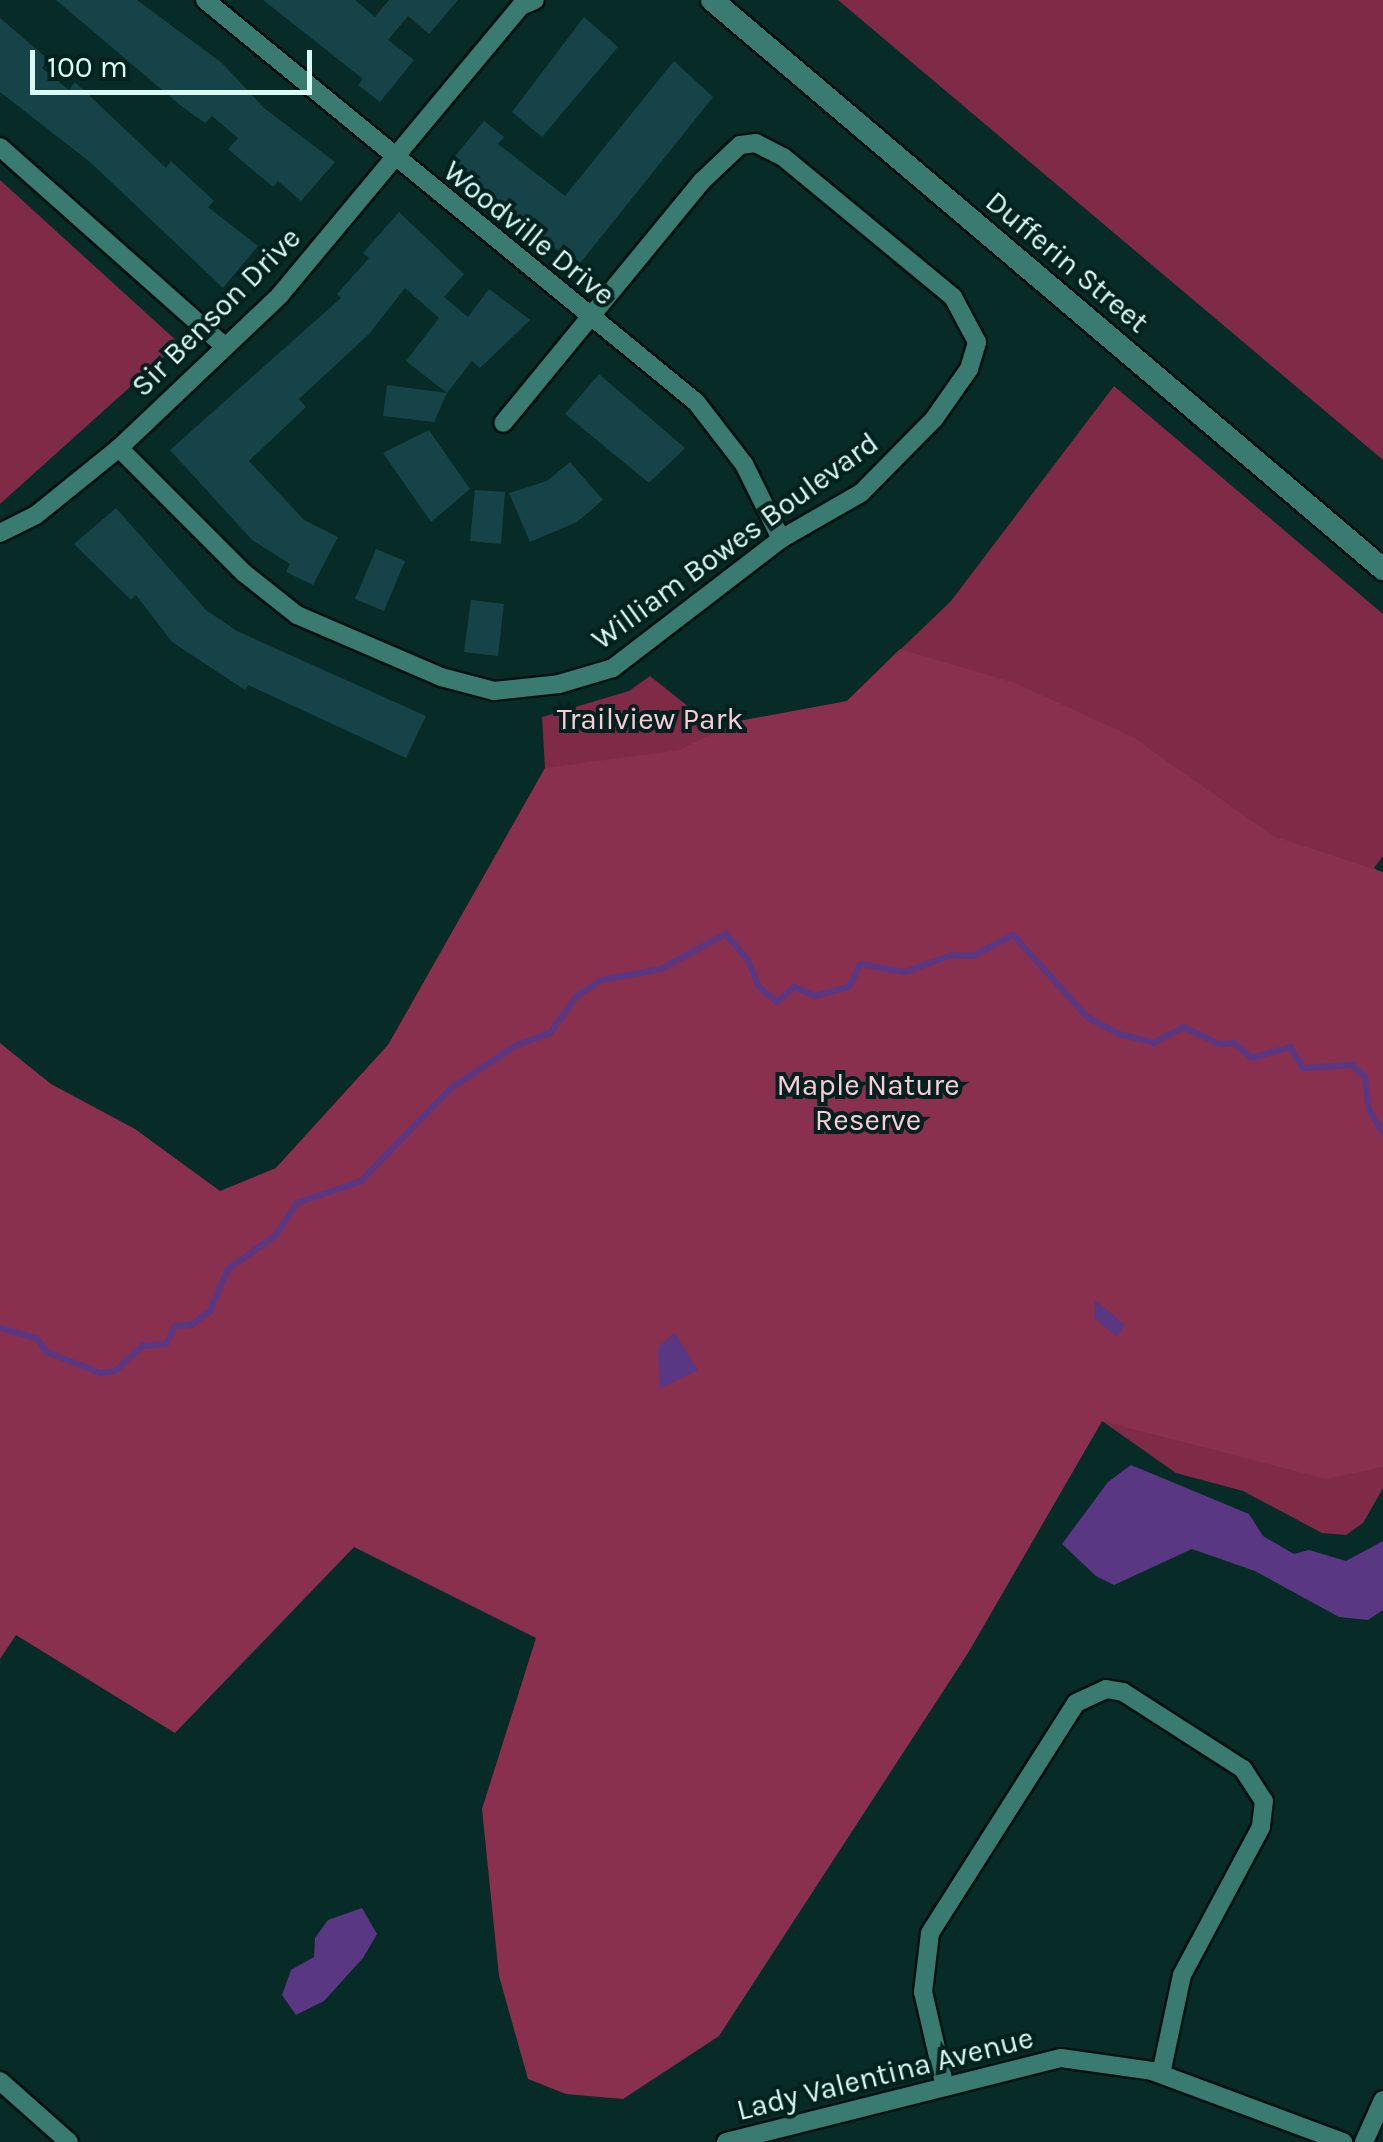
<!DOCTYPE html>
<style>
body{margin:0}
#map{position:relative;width:1383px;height:2142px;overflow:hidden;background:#072b26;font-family:Karla,sans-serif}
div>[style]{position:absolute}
.green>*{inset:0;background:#7f2a47}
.forest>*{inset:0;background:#88304d}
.water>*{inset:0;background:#5a3782}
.stream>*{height:6px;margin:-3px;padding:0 3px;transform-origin:3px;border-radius:3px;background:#5a3782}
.building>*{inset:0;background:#154347}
.roads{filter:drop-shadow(2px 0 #01110f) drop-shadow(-2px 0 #01110f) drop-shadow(0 2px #01110f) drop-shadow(0 -2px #01110f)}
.street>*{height:18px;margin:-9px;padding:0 9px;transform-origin:9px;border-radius:9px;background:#397a71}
.secondary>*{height:22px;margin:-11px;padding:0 11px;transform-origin:11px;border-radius:11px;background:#397a71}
span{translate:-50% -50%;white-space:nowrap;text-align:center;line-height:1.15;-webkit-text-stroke:8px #00211d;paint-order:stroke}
.street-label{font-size:30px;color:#dafaf4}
.park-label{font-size:30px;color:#fecad6}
.scale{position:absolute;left:30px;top:50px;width:282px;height:45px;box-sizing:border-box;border:5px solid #dafaf4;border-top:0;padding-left:12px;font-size:30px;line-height:35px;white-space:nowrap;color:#dafaf4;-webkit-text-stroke:8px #00211d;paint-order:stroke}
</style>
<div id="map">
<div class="green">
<i style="clip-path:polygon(838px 0,1383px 0,1383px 460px)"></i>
<i style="clip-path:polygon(0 180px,179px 343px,0 504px)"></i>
<i style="clip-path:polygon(1114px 386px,1383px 614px,1383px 856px,1374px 868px,1383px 874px,1383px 1488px,1363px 1523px,1346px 1535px,1322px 1533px,1243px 1491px,1176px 1473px,1102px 1421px,970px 1649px,434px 1286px,276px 1168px,388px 1045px,463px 923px,545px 768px,542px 717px,629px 691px,650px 676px,719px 731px,847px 701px,951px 601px)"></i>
</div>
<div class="forest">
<i style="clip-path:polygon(900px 649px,1015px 683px,1133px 737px,1273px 836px,1383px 872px,1383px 1467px,1326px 1479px,1102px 1421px,968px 1653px,719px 2036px,623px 2099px,566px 2094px,528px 2079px,499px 1976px,482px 1809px,536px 1638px,354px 1547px,175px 1733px,16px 1635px,0 1659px,0 1043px,51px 1084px,135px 1129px,220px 1191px,276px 1168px,388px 1045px,545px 768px,679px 750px,739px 721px,847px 701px)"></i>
</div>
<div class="water">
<i style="clip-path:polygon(1095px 1300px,1125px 1325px,1117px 1337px,1094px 1318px)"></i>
<i style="clip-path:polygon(675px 1333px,698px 1370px,660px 1389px,658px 1347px)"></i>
<i style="clip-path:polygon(1131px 1465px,1249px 1514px,1263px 1536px,1294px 1554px,1309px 1550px,1346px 1561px,1383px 1541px,1383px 1610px,1368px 1620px,1339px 1617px,1255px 1571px,1192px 1549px,1114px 1585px,1096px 1576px,1062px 1544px,1108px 1482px)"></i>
<i style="clip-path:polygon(362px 1908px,377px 1934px,363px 1958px,324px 2001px,296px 2015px,282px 1995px,291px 1970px,314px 1957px,315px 1938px,328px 1920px)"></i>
</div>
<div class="stream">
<i style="left:0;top:1328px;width:37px;rotate:16deg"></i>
<i style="left:36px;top:1338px;width:18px;rotate:52deg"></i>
<i style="left:47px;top:1352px;width:57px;rotate:21.6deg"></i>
<i style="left:100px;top:1373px;width:15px;rotate:-8deg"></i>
<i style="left:115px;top:1371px;width:38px;rotate:-42deg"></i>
<i style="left:143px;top:1346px;width:23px;rotate:-5deg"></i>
<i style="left:166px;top:1344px;width:20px;rotate:-63deg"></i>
<i style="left:175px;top:1326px;width:16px;rotate:-4deg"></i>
<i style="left:191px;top:1325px;width:24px;rotate:-36deg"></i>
<i style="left:210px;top:1311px;width:46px;rotate:-66.8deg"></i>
<i style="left:228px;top:1269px;width:57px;rotate:-35.1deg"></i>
<i style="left:275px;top:1236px;width:40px;rotate:-56deg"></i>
<i style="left:297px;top:1203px;width:68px;rotate:-19deg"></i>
<i style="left:361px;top:1181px;width:129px;rotate:-45.9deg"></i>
<i style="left:451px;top:1088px;width:79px;rotate:-33.1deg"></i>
<i style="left:517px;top:1045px;width:35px;rotate:-20deg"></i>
<i style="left:550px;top:1033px;width:46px;rotate:-53.9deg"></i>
<i style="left:577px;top:996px;width:30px;rotate:-33deg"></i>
<i style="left:602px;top:980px;width:60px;rotate:-10.6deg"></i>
<i style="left:661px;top:969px;width:74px;rotate:-28.3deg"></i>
<i style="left:726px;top:934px;width:34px;rotate:50deg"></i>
<i style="left:748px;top:960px;width:29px;rotate:68deg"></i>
<i style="left:759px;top:987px;width:23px;rotate:40deg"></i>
<i style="left:777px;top:1002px;width:23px;rotate:-41deg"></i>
<i style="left:794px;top:987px;width:23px;rotate:23deg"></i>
<i style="left:815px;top:996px;width:35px;rotate:-15deg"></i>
<i style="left:849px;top:987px;width:25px;rotate:-64deg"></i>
<i style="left:860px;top:964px;width:46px;rotate:10.1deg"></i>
<i style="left:905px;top:972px;width:50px;rotate:-19.9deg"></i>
<i style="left:952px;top:955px;width:21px;rotate:3deg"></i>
<i style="left:973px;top:956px;width:45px;rotate:-27.7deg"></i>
<i style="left:1013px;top:935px;width:110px;rotate:47.9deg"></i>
<i style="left:1087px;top:1017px;width:36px;rotate:28deg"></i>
<i style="left:1119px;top:1034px;width:36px;rotate:14deg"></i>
<i style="left:1154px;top:1043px;width:33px;rotate:-29deg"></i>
<i style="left:1183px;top:1027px;width:41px;rotate:24.7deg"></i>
<i style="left:1220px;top:1044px;width:14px;rotate:-4deg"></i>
<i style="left:1234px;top:1043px;width:23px;rotate:40deg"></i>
<i style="left:1252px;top:1058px;width:40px;rotate:-16deg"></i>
<i style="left:1290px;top:1047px;width:25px;rotate:58deg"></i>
<i style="left:1303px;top:1068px;width:49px;rotate:-3.5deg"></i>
<i style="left:1352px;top:1065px;width:18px;rotate:43deg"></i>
<i style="left:1365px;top:1077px;width:33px;rotate:83deg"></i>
<i style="left:1369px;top:1110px;width:26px;rotate:58deg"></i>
</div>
<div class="building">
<i style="clip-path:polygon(56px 0,137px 0,222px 63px,264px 108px,335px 162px,301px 201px,278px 181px,273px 187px,228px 149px,238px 138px,212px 116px,205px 123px,180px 105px)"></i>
<i style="clip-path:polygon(263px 0,355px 0,375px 17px,389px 0,458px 0,429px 34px,408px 16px,388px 40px,414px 60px,380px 102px,358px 85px,363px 79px)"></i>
<i style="clip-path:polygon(584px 17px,618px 47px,542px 137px,512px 112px)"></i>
<i style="clip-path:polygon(0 18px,49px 60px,42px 68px,69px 90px,75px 82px,166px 168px,171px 161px,214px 201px,208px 207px,258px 246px,223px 288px,90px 162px,0 92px)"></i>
<i style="clip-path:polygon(674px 61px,713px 97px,577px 267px,452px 160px,484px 121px,504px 137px,498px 144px,565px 196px)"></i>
<i style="clip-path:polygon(399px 212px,464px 274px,444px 297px,468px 317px,489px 289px,530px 320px,480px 368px,472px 361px,447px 393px,406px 361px,439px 318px,405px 288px,369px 334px,299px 399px,306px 407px,249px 461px,304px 520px,338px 537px,313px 585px,286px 572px,290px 564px,252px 540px,170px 450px,341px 298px,337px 294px,369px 258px,363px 253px)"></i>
<i style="clip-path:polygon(599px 374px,685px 448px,649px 483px,565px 414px)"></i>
<i style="clip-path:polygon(387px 385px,447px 393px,434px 422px,383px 416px)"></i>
<i style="clip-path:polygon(429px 430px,470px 489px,431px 522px,383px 453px)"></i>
<i style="clip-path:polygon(570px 462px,603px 500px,577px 522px,530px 542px,509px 493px,547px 481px)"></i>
<i style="clip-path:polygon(475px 490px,505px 492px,501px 544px,470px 541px)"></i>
<i style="clip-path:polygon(116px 508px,206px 610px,237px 631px,426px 716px,406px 758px,248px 685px,245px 690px,172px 642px,136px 595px,131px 600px,74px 544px)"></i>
<i style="clip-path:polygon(376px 549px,405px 561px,384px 611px,355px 599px)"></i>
<i style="clip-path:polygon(471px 600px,504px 604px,498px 656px,464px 652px)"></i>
</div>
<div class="roads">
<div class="street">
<i style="left:205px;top:0;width:635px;rotate:39.31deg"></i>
<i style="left:696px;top:402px;width:78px;rotate:52.3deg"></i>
<i style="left:744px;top:464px;width:84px;rotate:63.7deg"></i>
<i style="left:0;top:147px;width:301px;rotate:41.6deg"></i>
<i style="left:119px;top:448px;width:177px;rotate:45deg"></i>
<i style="left:244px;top:573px;width:68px;rotate:38.4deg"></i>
<i style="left:297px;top:615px;width:157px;rotate:23.3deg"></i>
<i style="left:441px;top:677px;width:55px;rotate:14.8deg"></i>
<i style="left:494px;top:691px;width:65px;rotate:-6.1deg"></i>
<i style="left:559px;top:684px;width:56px;rotate:-16.5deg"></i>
<i style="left:613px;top:668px;width:212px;rotate:-37.5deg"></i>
<i style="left:781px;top:539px;width:92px;rotate:-29.9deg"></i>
<i style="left:861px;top:493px;width:104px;rotate:-45.4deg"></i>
<i style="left:934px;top:419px;width:61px;rotate:-55deg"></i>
<i style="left:969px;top:369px;width:28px;rotate:-73deg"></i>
<i style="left:977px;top:342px;width:51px;rotate:-118.1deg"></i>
<i style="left:953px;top:297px;width:220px;rotate:-140.5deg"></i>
<i style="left:783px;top:157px;width:30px;rotate:-153deg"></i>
<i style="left:756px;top:143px;width:16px;rotate:173deg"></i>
<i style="left:740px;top:145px;width:52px;rotate:136.5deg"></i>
<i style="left:702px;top:181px;width:313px;rotate:129.4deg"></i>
<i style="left:0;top:533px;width:40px;rotate:-26.6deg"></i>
<i style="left:36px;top:515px;width:107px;rotate:-38.9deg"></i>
<i style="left:119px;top:448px;width:222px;rotate:-43.5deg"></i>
<i style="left:280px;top:295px;width:376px;rotate:-50.2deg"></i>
<i style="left:521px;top:6px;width:15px;rotate:-23deg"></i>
<i style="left:0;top:2081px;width:92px;rotate:41.5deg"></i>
<i style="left:945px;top:2087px;width:98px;rotate:-103deg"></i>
<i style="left:923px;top:1992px;width:59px;rotate:-83.2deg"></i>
<i style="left:930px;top:1933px;width:272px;rotate:-57.6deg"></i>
<i style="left:1076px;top:1703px;width:33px;rotate:-25deg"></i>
<i style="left:1106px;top:1689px;width:17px;rotate:10deg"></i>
<i style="left:1123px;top:1692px;width:143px;rotate:32.7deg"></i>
<i style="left:1243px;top:1769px;width:38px;rotate:57deg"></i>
<i style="left:1264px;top:1801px;width:26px;rotate:97deg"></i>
<i style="left:1261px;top:1827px;width:168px;rotate:118.1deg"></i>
<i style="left:1182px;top:1975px;width:101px;rotate:102deg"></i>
<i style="left:726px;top:2142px;width:345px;rotate:-14.1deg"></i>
<i style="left:1061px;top:2058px;width:92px;rotate:8.1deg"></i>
<i style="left:1152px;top:2071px;width:204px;rotate:20.4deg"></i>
<i style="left:1364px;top:2142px;width:46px;rotate:-65.7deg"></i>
</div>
<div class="secondary">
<i style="left:712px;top:0;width:880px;rotate:40.3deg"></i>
</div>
</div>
<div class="street-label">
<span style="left:529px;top:233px;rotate:39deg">Woodville Drive</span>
<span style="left:1067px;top:262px;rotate:40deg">Dufferin Street</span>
<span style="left:216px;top:312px;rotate:-45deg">Sir Benson Drive</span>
<span style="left:735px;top:541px;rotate:-36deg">William Bowes Boulevard</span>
<span style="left:885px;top:2074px;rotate:-14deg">Lady Valentina Avenue</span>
</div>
<div class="park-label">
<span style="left:650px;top:719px">Trailview Park</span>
<span style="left:868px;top:1102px">Maple Nature<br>Reserve</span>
</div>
<div class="scale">100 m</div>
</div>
